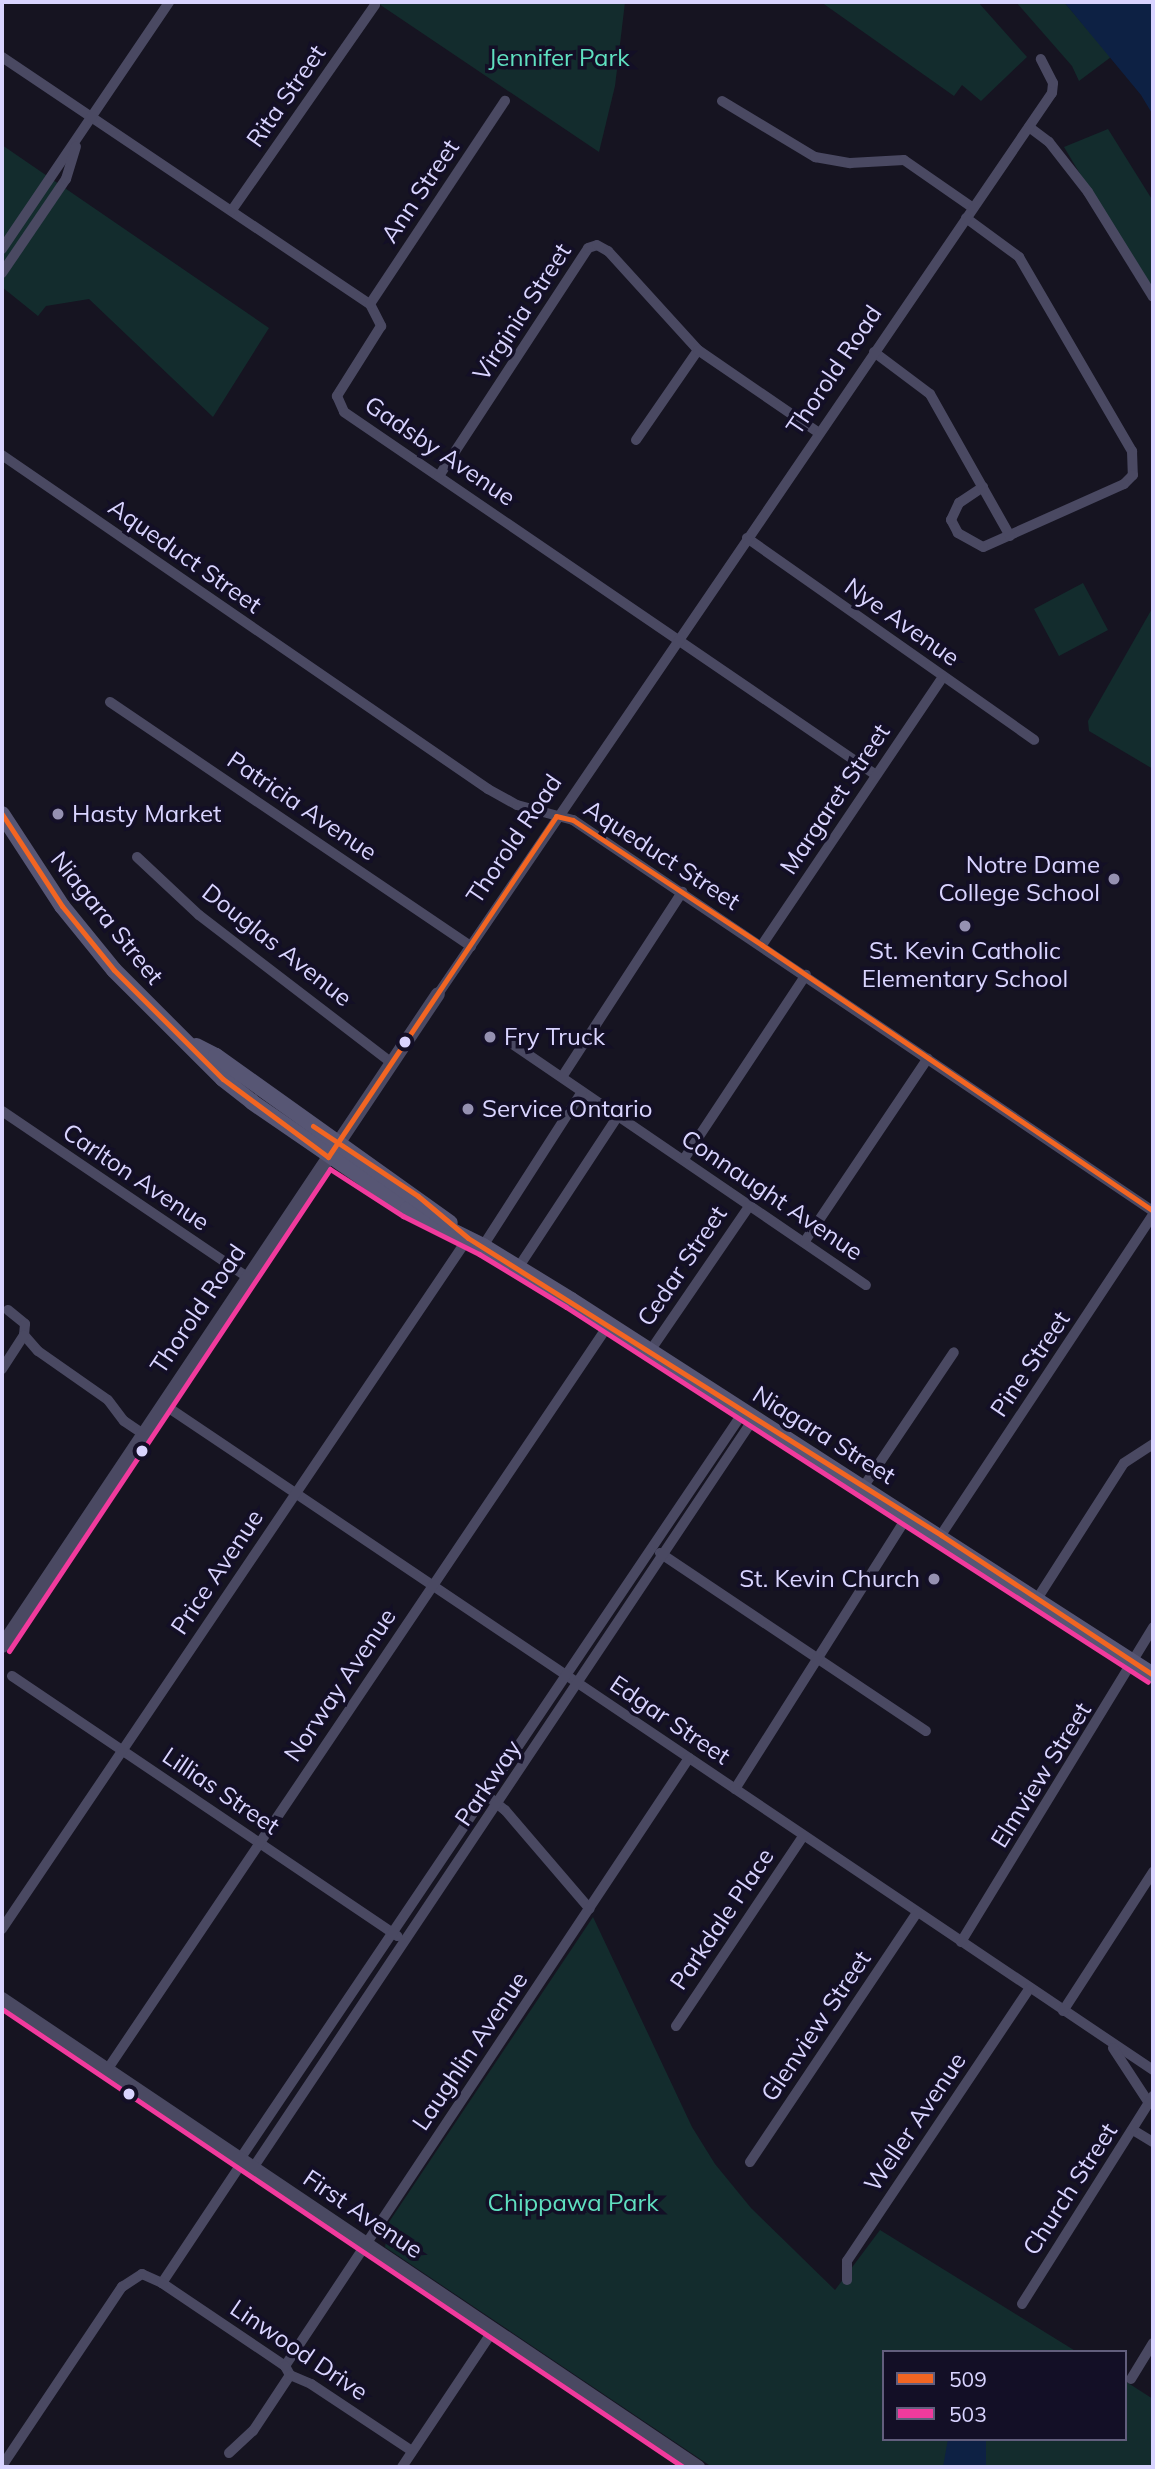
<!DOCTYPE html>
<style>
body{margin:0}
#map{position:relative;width:1155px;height:2469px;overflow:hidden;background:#161421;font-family:Mulish,sans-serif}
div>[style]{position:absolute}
.green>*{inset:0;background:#132c2d}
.water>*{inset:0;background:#0d2144}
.minor>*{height:10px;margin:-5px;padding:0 5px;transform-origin:5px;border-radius:5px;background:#4a4962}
.tertiary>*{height:14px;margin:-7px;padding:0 7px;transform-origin:7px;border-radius:7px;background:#4a4962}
.secondary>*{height:16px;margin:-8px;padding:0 8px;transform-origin:8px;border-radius:8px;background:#575674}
.bus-1>*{height:5px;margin:-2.5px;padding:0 2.5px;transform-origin:2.5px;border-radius:2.5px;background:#f26522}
.bus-2>*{height:5px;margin:-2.5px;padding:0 2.5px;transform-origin:2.5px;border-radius:2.5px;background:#f13a9d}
.dots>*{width:19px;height:19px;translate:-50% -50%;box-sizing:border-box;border:4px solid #130f26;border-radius:50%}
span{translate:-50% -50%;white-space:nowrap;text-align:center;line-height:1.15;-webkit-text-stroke:7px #130f26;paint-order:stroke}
.park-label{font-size:24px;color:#5fe0c0}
.street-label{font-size:24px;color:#d9d4ff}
.poi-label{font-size:24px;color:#d9d4ff}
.left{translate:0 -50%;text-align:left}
.right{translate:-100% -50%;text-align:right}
.frame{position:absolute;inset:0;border:4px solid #d9d4ff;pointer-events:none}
.legend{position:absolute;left:882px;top:2350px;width:245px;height:91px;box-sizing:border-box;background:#130f26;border:2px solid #625e7d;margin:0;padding:9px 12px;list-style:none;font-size:21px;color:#d9d4ff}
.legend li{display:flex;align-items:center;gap:14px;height:35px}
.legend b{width:35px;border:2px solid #625e7d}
</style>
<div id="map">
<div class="green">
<i style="clip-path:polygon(376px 2px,625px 2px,615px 86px,599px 152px)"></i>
<i style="clip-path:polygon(821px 2px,978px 2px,1027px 57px,981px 101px,962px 85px,954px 96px)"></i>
<i style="clip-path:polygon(1016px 2px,1064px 2px,1111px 57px,1079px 81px,1072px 66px)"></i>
<i style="clip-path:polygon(1108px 129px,1153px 201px,1153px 296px,1064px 147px)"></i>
<i style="clip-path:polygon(2px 145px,269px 328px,213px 417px,89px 299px,46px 306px,38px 316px,2px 287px)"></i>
<i style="clip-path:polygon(1083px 583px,1108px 630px,1059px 656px,1034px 609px)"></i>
<i style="clip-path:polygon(1153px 607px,1153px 769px,1089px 731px,1088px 721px)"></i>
<i style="clip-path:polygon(593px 1917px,692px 2127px,715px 2164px,751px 2208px,835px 2290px,880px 2230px,1077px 2352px,884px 2352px,884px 2439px,1125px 2439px,1125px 2381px,1153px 2399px,1153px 2467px,712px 2467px,385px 2247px,389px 2222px)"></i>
</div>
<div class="water">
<i style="clip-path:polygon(1064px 2px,1153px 2px,1153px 115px,1141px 95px)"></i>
<i style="clip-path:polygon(948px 2439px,986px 2439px,986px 2467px,943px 2467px)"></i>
</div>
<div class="minor">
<i style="left:2px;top:57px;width:443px;rotate:33.9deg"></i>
<i style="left:370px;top:304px;width:25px;rotate:63deg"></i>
<i style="left:381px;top:326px;width:83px;rotate:122.2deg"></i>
<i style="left:337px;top:396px;width:17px;rotate:66deg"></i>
<i style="left:344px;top:412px;width:644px;rotate:34.31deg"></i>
<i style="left:722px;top:101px;width:109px;rotate:31.1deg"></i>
<i style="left:815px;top:157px;width:36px;rotate:10deg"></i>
<i style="left:850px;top:163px;width:54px;rotate:-3.2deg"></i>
<i style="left:904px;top:160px;width:84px;rotate:34.8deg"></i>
<i style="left:1029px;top:127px;width:25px;rotate:37deg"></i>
<i style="left:1049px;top:142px;width:63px;rotate:52deg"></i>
<i style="left:1088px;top:192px;width:123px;rotate:58.2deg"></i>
<i style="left:232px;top:210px;width:250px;rotate:-55.1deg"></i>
<i style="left:966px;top:218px;width:66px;rotate:36.3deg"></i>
<i style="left:1019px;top:257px;width:225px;rotate:59.8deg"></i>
<i style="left:1132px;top:451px;width:24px;rotate:88deg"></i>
<i style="left:1133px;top:475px;width:13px;rotate:135deg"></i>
<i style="left:1124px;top:484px;width:154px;rotate:155.9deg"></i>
<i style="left:983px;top:547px;width:29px;rotate:-151deg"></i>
<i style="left:958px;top:533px;width:15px;rotate:-118deg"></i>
<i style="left:951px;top:520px;width:19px;rotate:-65deg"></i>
<i style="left:959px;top:503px;width:29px;rotate:-34deg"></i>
<i style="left:2px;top:249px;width:298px;rotate:-55.9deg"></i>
<i style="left:2px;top:273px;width:114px;rotate:-55.8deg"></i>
<i style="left:66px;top:179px;width:34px;rotate:-73deg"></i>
<i style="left:370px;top:304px;width:244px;rotate:-56.4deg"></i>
<i style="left:874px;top:352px;width:70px;rotate:36.9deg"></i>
<i style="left:930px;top:394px;width:163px;rotate:60.6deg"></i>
<i style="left:636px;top:440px;width:109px;rotate:-55.4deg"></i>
<i style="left:2px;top:455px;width:590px;rotate:34.5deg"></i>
<i style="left:488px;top:789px;width:33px;rotate:29deg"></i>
<i style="left:517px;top:805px;width:58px;rotate:15deg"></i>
<i style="left:573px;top:820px;width:699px;rotate:33.99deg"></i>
<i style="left:439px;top:476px;width:272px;rotate:-56.8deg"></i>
<i style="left:588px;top:248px;width:9px;rotate:-18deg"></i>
<i style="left:597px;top:245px;width:13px;rotate:29deg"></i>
<i style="left:608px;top:251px;width:134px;rotate:47.7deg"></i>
<i style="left:698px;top:350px;width:147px;rotate:34.4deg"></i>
<i style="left:747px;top:538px;width:351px;rotate:35.1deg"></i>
<i style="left:110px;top:702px;width:436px;rotate:34.1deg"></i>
<i style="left:137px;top:857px;width:85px;rotate:43.1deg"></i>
<i style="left:199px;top:915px;width:243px;rotate:37.5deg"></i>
<i style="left:762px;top:945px;width:323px;rotate:-56deg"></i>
<i style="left:438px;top:994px;width:1090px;rotate:-55.73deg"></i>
<i style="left:1052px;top:93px;width:10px;rotate:-84deg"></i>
<i style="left:1053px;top:83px;width:27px;rotate:-117deg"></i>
<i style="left:514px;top:1045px;width:426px;rotate:34.3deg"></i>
<i style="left:562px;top:1077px;width:221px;rotate:-57deg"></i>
<i style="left:2px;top:1111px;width:296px;rotate:34.1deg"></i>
<i style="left:684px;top:1159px;width:221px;rotate:-56.5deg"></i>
<i style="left:805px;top:1241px;width:220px;rotate:-56.1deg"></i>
<i style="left:483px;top:1246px;width:183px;rotate:-57.3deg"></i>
<i style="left:518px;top:1268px;width:182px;rotate:-56.7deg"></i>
<i style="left:8px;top:1310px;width:22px;rotate:39deg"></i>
<i style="left:25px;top:1324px;width:11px;rotate:95deg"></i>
<i style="left:24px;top:1335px;width:21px;rotate:49deg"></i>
<i style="left:38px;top:1351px;width:85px;rotate:35deg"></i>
<i style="left:108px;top:1400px;width:26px;rotate:53deg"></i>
<i style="left:124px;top:1421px;width:23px;rotate:34deg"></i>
<i style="left:650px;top:1351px;width:177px;rotate:-55.6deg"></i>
<i style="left:2px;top:1369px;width:40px;rotate:-57.1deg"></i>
<i style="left:163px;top:1404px;width:1193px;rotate:33.93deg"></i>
<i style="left:864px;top:1486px;width:161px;rotate:-56.1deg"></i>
<i style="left:941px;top:1535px;width:384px;rotate:-56.5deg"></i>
<i style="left:660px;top:1553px;width:320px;rotate:33.8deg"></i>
<i style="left:1037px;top:1599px;width:161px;rotate:-57.4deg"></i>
<i style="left:1124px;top:1463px;width:35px;rotate:-33deg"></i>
<i style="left:12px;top:1676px;width:465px;rotate:34deg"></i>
<i style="left:735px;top:1789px;width:324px;rotate:-57.7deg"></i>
<i style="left:485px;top:1794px;width:26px;rotate:39deg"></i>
<i style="left:505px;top:1810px;width:130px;rotate:49.4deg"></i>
<i style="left:2px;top:1929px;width:833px;rotate:-56deg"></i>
<i style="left:961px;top:1942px;width:369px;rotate:-58.6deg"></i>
<i style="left:1063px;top:2011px;width:166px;rotate:-57.1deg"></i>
<i style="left:676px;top:2026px;width:229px;rotate:-56.2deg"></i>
<i style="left:1113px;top:2048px;width:66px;rotate:56.8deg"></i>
<i style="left:107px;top:2070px;width:899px;rotate:-56.06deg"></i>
<i style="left:1133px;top:2130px;width:23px;rotate:31deg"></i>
<i style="left:240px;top:2159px;width:902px;rotate:-56.03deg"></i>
<i style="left:750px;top:2162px;width:300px;rotate:-56.2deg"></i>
<i style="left:253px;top:2168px;width:902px;rotate:-56.26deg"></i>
<i style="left:847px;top:2280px;width:19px;rotate:-90deg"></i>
<i style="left:847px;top:2261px;width:327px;rotate:-56.2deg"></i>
<i style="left:162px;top:2283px;width:146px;rotate:-56.4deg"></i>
<i style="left:1022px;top:2304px;width:246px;rotate:-57.8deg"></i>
<i style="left:285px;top:2366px;width:730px;rotate:-56.4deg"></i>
<i style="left:1131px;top:2379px;width:42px;rotate:-58.6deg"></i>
<i style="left:229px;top:2453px;width:33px;rotate:-43deg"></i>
<i style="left:253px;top:2431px;width:67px;rotate:-56.5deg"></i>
<i style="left:2px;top:2466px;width:216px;rotate:-56.2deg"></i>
<i style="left:122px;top:2287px;width:24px;rotate:-33deg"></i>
<i style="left:142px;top:2274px;width:22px;rotate:24deg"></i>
<i style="left:162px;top:2283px;width:148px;rotate:34deg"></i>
<i style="left:285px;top:2366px;width:10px;rotate:61deg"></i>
<i style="left:290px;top:2375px;width:23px;rotate:23deg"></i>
<i style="left:311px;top:2384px;width:121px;rotate:33.6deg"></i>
<i style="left:402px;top:2467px;width:166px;rotate:-56.3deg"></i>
</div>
<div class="tertiary">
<i style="left:2px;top:1646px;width:784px;rotate:-56.23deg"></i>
<i style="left:2px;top:1999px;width:839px;rotate:33.92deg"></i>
</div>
<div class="secondary">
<i style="left:2px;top:814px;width:110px;rotate:56.9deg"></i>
<i style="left:62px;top:906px;width:82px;rotate:50.9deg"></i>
<i style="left:114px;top:970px;width:154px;rotate:45deg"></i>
<i style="left:223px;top:1079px;width:37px;rotate:38deg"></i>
<i style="left:252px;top:1102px;width:189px;rotate:34.4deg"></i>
<i style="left:408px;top:1209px;width:84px;rotate:26.3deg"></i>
<i style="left:483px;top:1246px;width:103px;rotate:31.5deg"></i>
<i style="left:571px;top:1300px;width:692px;rotate:32.79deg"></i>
<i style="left:196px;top:1046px;width:22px;rotate:27deg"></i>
<i style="left:216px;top:1056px;width:287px;rotate:35.5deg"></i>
</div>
<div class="bus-1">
<i style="left:2px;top:814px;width:110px;rotate:56.9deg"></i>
<i style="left:62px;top:906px;width:82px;rotate:50.9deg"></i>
<i style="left:114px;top:970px;width:154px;rotate:45deg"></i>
<i style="left:223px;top:1079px;width:131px;rotate:36.6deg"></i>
<i style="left:328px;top:1157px;width:410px;rotate:-56.2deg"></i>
<i style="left:556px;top:816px;width:17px;rotate:13deg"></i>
<i style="left:573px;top:820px;width:227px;rotate:33.5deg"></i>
<i style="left:762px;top:945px;width:473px;rotate:34.2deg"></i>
<i style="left:313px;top:1126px;width:126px;rotate:33.7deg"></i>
<i style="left:418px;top:1196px;width:65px;rotate:40deg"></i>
<i style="left:468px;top:1238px;width:559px;rotate:32.12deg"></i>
<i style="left:941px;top:1535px;width:254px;rotate:33.4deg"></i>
</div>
<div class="bus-2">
<i style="left:9px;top:1651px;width:579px;rotate:-56.34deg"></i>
<i style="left:330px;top:1169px;width:87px;rotate:32.8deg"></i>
<i style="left:403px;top:1216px;width:85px;rotate:26.6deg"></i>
<i style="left:479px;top:1254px;width:102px;rotate:31.3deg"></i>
<i style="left:566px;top:1307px;width:692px;rotate:32.79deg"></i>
<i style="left:2px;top:2009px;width:821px;rotate:33.92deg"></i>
</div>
<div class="dots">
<i style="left:58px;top:814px;background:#9591b1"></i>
<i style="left:1114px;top:879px;background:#9591b1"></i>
<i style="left:965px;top:926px;background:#9591b1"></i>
<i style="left:490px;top:1037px;background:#9591b1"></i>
<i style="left:405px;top:1042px;background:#d9d4ff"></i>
<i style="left:468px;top:1109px;background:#9591b1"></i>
<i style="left:142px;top:1451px;background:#d9d4ff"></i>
<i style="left:934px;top:1579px;background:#9591b1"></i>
<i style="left:129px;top:2094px;background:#d9d4ff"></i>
</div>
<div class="park-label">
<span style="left:559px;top:58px">Jennifer Park</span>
<span style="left:573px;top:2203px">Chippawa Park</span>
</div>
<div class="street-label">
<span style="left:286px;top:96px;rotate:-55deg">Rita Street</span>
<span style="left:420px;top:191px;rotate:-56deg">Ann Street</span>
<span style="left:522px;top:312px;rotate:-57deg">Virginia Street</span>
<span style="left:834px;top:370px;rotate:-56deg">Thorold Road</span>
<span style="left:440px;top:451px;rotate:34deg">Gadsby Avenue</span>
<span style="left:185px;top:556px;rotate:35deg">Aqueduct Street</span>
<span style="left:902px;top:622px;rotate:35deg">Nye Avenue</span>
<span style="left:835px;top:799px;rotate:-56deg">Margaret Street</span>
<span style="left:302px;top:806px;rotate:34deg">Patricia Avenue</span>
<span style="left:514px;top:839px;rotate:-56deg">Thorold Road</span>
<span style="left:662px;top:855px;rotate:33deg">Aqueduct Street</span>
<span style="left:107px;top:918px;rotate:51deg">Niagara Street</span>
<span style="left:277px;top:945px;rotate:38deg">Douglas Avenue</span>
<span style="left:136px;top:1177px;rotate:34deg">Carlton Avenue</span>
<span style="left:772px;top:1195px;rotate:34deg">Connaught Avenue</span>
<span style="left:682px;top:1266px;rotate:-56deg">Cedar Street</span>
<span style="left:198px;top:1309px;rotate:-56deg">Thorold Road</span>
<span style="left:1030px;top:1364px;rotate:-56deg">Pine Street</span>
<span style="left:824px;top:1435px;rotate:32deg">Niagara Street</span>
<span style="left:217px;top:1572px;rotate:-56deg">Price Avenue</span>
<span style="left:340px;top:1685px;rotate:-56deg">Norway Avenue</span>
<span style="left:670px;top:1720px;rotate:34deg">Edgar Street</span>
<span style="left:1041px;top:1775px;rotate:-58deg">Elmview Street</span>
<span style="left:488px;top:1783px;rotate:-56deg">Parkway</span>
<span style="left:221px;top:1791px;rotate:34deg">Lillias Street</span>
<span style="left:722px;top:1919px;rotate:-56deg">Parkdale Place</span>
<span style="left:816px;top:2026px;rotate:-56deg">Glenview Street</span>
<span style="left:470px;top:2051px;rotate:-56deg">Laughlin Avenue</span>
<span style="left:915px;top:2122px;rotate:-56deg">Weller Avenue</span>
<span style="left:1070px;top:2189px;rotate:-57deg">Church Street</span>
<span style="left:363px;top:2214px;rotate:34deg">First Avenue</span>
<span style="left:299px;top:2350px;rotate:34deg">Linwood Drive</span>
</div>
<div class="poi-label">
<span class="left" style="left:72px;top:814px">Hasty Market</span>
<span class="right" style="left:1100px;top:879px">Notre Dame<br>College School</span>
<span style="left:965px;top:965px">St. Kevin Catholic<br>Elementary School</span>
<span class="left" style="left:504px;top:1037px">Fry Truck</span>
<span class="left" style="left:482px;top:1109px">Service Ontario</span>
<span class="right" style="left:920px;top:1579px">St. Kevin Church</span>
</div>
<div class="frame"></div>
<ul class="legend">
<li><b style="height:9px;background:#f26522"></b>509</li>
<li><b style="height:9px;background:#f13a9d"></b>503</li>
</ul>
</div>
